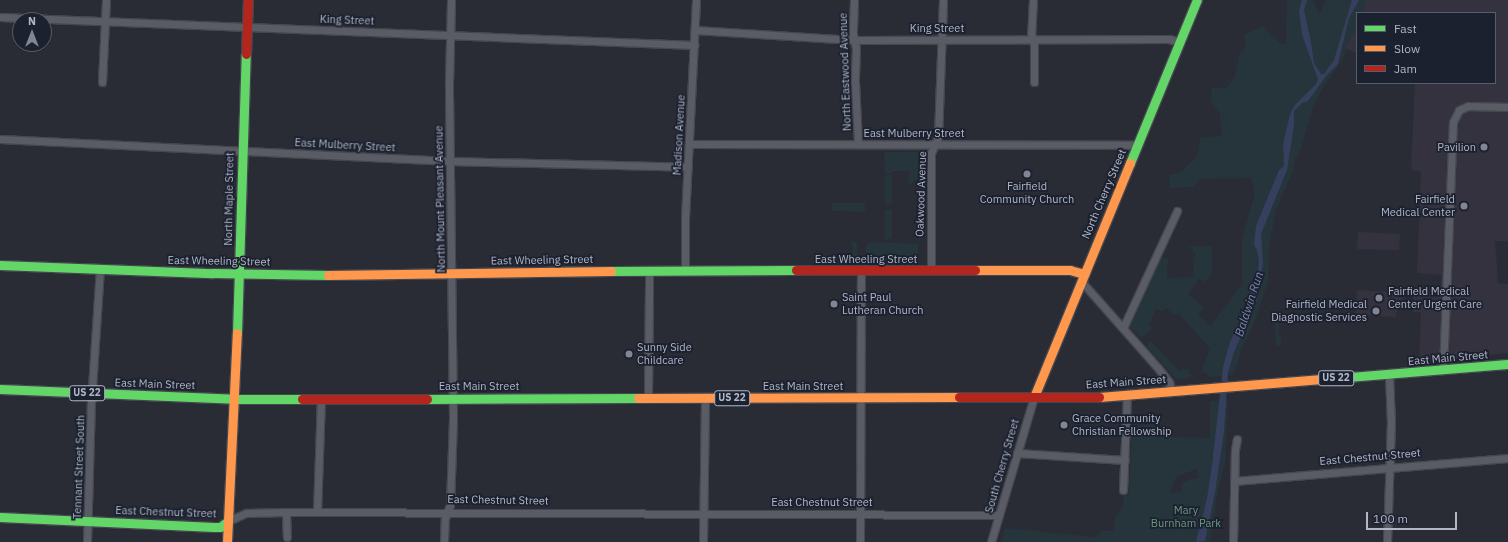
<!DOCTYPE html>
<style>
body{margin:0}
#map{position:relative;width:1508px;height:542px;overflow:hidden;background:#292c35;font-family:"IBM Plex Sans",sans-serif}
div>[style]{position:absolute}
.medical>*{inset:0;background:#35323f}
.green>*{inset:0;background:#26343b}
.water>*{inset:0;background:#363f5e}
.roads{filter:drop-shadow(1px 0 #45474f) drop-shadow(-1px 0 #45474f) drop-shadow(0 1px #45474f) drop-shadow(0 -1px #45474f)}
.street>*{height:7px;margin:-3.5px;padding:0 3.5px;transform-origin:3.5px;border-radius:3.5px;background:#595c64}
.fast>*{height:9px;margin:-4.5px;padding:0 4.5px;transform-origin:4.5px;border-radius:4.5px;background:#63d668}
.slow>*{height:9px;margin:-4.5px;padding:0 4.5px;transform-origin:4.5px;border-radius:4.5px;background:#ff974d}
.jam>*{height:9px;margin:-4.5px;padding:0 4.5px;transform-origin:4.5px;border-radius:4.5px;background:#b3261e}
.dots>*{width:11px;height:11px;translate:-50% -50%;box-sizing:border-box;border:2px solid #1c2130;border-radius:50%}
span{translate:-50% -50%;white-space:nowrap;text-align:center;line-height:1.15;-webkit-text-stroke:3.5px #1c2130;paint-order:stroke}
.shield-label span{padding:1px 3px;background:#1c2130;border:1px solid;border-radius:3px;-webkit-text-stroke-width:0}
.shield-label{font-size:10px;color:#b2b7c7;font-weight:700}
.street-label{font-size:11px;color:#b2b7c7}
.poi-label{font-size:11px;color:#b2b7c7}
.right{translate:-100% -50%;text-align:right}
.left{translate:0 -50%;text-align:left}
.park-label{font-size:11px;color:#6a987d}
.water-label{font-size:12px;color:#7b87ae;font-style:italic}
.legend{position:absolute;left:1356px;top:12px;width:140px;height:72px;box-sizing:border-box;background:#1c2130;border:1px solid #585d6c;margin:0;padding:5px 7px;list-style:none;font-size:12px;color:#b2b7c7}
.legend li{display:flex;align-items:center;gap:8px;height:20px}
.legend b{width:20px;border:1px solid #585d6c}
.north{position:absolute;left:12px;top:12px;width:40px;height:40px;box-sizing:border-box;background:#1c2130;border:1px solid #585d6c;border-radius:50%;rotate:0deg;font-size:11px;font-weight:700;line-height:16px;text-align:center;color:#b2b7c7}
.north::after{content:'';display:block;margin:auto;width:14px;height:18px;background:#828694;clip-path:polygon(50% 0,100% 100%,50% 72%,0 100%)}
.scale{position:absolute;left:1366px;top:512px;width:91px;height:18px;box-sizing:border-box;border:2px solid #b2b7c7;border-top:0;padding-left:5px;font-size:12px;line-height:14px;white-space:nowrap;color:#b2b7c7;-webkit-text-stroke:3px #1c2130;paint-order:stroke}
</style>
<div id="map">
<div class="medical">
<i style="clip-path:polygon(1363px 0,1508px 0,1508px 241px,1495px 241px,1498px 283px,1508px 284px,1508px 353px,1419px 362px,1421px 312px,1413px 312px,1414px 294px,1439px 295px,1442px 275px,1417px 273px,1421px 171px,1411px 170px,1415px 83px,1495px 83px,1495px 13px,1357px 13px,1357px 53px,1335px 44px)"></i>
<i style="clip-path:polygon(1358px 232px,1400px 234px,1399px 250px,1357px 249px)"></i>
<i style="clip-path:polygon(1357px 290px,1403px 293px,1402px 308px,1397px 308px,1396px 317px,1356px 315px)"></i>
</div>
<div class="green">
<i style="clip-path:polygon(1287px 0,1313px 0,1319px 15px,1326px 0,1366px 0,1362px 13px,1357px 13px,1356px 31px,1347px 44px,1345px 54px,1337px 68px,1323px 87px,1313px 107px,1298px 157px,1295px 157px,1293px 171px,1276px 210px,1270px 241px,1268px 281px,1253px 326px,1242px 348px,1233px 375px,1209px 377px,1205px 372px,1201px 373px,1210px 348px,1179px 314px,1173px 315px,1167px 308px,1162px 311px,1156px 309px,1149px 325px,1154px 328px,1141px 338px,1128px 325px,1157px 258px,1169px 258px,1168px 265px,1167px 265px,1167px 278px,1194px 277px,1193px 257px,1196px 257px,1196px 253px,1193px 253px,1193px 248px,1184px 246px,1211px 246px,1212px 249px,1212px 274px,1204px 282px,1199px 279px,1188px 294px,1204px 307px,1198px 315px,1211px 326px,1242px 284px,1242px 239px,1255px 194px,1251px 178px,1201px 179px,1193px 187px,1170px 188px,1169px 175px,1181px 172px,1198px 155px,1200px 138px,1222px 136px,1220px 114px,1210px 101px,1212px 88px,1226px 88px,1235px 76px,1240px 53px,1246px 47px,1244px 35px,1262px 26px,1280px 43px,1286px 44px)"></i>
<i style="clip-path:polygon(792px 149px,924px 149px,923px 151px,791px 150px)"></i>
<i style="clip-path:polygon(884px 152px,918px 152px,918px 179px,916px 179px,909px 187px,909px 171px,892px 171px,892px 173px,885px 173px)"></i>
<i style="clip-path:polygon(885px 175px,892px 175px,892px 204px,885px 204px)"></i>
<i style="clip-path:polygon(832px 203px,865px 203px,865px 212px,832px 211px)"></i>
<i style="clip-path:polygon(885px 210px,892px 210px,892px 239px,885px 239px)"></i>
<i style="clip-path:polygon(851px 241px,855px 242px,857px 244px,857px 262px,848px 262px,848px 258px,853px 256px,853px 247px)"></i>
<i style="clip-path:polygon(869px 242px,918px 244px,918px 262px,866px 262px,866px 246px)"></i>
<i style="clip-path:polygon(1275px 322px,1279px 322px,1279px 334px,1281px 334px,1281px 345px,1276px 346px)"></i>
<i style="clip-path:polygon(1151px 341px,1180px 372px,1183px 368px,1190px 370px,1189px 373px,1193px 375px,1184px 380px,1175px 378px,1147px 347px,1148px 343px)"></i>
<i style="clip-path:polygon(evenodd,1210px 401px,1228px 401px,1225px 462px,1218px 490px,1210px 542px,1001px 542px,1005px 528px,1095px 537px,1101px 531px,1113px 531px,1115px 517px,1122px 509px,1124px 496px,1128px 496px,1129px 492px,1132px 426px,1157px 424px,1169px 437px,1210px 438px,1210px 401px,1198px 468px,1198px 478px,1182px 482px,1182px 492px,1170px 493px,1176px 477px,1198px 468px)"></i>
</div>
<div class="water">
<i style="clip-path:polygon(1302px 0,1307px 0,1304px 10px,1311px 42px,1314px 63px,1321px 74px,1324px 74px,1334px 60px,1352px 0,1359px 0,1349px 18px,1338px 64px,1327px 75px,1308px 101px,1302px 103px,1294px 111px,1294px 126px,1287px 170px,1261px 234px,1263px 263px,1257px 300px,1234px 352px,1228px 373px,1224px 432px,1215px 493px,1205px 541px,1196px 542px,1207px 498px,1212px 465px,1223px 367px,1230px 342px,1248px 304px,1258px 272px,1259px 259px,1257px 250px,1254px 245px,1256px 226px,1279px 170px,1284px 166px,1283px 144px,1290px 114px,1294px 106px,1316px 84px,1318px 79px,1302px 35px,1299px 11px)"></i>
</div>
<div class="roads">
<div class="street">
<i style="left:854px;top:0;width:34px;rotate:92deg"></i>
<i style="left:853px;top:34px;width:14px;rotate:78deg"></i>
<i style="left:856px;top:48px;width:34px;rotate:92deg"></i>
<i style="left:855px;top:82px;width:62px;rotate:87.2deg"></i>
<i style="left:1033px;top:0;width:33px;rotate:93deg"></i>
<i style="left:1031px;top:33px;width:12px;rotate:76deg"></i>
<i style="left:1034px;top:45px;width:37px;rotate:90deg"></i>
<i style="left:0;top:17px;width:695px;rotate:2.31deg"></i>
<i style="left:695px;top:30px;width:159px;rotate:3.6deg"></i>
<i style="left:854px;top:40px;width:315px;rotate:-0.2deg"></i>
<i style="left:1169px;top:39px;width:11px;rotate:15deg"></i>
<i style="left:102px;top:82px;width:82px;rotate:-87.2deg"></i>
<i style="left:0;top:139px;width:451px;rotate:2.8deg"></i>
<i style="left:450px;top:161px;width:238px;rotate:1.4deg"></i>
<i style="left:690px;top:144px;width:448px;rotate:0.1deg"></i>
<i style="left:931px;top:270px;width:117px;rotate:-90deg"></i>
<i style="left:931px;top:153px;width:17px;rotate:-66deg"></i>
<i style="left:938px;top:137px;width:137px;rotate:-87.9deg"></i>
<i style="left:685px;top:271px;width:53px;rotate:-90deg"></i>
<i style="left:685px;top:218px;width:218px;rotate:-87.1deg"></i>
<i style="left:1081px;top:281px;width:116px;rotate:48.5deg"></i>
<i style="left:1158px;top:368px;width:18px;rotate:52deg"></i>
<i style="left:1169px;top:382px;width:10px;rotate:73deg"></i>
<i style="left:1123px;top:328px;width:129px;rotate:-65.2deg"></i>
<i style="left:1443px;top:370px;width:248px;rotate:-87.7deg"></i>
<i style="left:1453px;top:122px;width:13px;rotate:-63deg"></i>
<i style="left:1459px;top:110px;width:10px;rotate:-24deg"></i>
<i style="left:1468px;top:106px;width:40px;rotate:1.4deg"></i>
<i style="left:648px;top:398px;width:127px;rotate:-89.5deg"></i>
<i style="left:1017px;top:453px;width:108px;rotate:3.7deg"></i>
<i style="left:1234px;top:481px;width:275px;rotate:-4.8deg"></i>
<i style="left:1123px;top:490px;width:94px;rotate:-87.6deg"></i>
<i style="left:286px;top:512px;width:25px;rotate:88deg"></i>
<i style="left:317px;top:512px;width:113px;rotate:-88deg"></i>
<i style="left:228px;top:521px;width:20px;rotate:-24deg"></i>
<i style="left:246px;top:513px;width:40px;rotate:-1.4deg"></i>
<i style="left:286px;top:512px;width:713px;rotate:0.24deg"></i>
<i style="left:87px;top:542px;width:139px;rotate:-88.4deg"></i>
<i style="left:91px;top:403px;width:134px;rotate:-86.2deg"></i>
<i style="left:444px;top:542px;width:24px;rotate:-88deg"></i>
<i style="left:445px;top:518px;width:14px;rotate:-69deg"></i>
<i style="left:450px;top:505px;width:87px;rotate:-88deg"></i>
<i style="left:453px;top:418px;width:335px;rotate:-90.7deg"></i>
<i style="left:449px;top:83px;width:83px;rotate:-88.6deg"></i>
<i style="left:703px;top:542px;width:144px;rotate:-89.2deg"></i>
<i style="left:860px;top:542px;width:271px;rotate:-89.8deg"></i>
<i style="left:991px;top:542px;width:151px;rotate:-73.5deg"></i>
<i style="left:1233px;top:542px;width:92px;rotate:-88.8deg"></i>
<i style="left:1235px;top:450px;width:11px;rotate:-80deg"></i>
<i style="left:1387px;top:542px;width:119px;rotate:-88.1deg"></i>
<i style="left:1391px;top:423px;width:48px;rotate:-92.4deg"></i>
</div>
<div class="fast">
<i style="left:1130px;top:163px;width:176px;rotate:-67.7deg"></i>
<i style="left:0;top:265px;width:213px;rotate:2.2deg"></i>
<i style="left:213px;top:273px;width:115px;rotate:1deg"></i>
<i style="left:611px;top:271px;width:185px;rotate:-0.3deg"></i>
<i style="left:237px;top:333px;width:279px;rotate:-88.2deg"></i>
<i style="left:1337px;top:378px;width:172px;rotate:-4.7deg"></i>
<i style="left:0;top:389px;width:234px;rotate:2.4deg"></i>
<i style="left:234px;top:399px;width:68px"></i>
<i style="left:427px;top:399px;width:211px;rotate:-0.3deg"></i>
<i style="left:0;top:517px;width:214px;rotate:2.7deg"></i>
<i style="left:214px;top:527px;width:6px"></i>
<i style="left:220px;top:527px;width:10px;rotate:-37deg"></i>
</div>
<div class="slow">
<i style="left:975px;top:270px;width:95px"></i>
<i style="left:1070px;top:270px;width:15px;rotate:16deg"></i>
<i style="left:328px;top:275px;width:283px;rotate:-0.8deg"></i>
<i style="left:1034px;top:397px;width:253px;rotate:-67.7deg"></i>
<i style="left:1099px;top:397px;width:239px;rotate:-4.6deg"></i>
<i style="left:638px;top:398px;width:321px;rotate:-0.2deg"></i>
<i style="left:227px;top:542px;width:209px;rotate:-87.3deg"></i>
</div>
<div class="jam">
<i style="left:246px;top:54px;width:54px;rotate:-87.9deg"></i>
<i style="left:796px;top:270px;width:179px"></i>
<i style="left:959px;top:397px;width:140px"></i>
<i style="left:302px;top:399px;width:125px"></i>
</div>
</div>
<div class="dots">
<i style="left:1484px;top:147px;background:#828694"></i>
<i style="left:1027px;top:174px;background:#828694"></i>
<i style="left:1464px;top:206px;background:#828694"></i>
<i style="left:1379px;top:298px;background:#828694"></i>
<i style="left:834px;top:304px;background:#828694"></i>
<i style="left:1376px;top:311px;background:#828694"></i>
<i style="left:629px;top:354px;background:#828694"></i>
<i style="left:1064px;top:425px;background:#828694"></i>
</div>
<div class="shield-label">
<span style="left:1336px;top:378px">US 22</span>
<span style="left:87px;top:393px">US 22</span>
<span style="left:732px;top:398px">US 22</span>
</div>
<div class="street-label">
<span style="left:347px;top:20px;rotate:2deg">King Street</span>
<span style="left:937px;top:28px">King Street</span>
<span style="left:845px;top:72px;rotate:-92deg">North Eastwood Avenue</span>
<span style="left:914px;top:133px">East Mulberry Street</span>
<span style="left:679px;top:135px;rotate:-87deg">Madison Avenue</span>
<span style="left:345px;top:145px;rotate:3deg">East Mulberry Street</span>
<span style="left:921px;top:194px;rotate:-88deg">Oakwood Avenue</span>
<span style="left:1104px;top:194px;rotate:-67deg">North Cherry Street</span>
<span style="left:229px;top:199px;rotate:-89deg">North Maple Street</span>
<span style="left:440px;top:199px;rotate:-91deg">North Mount Pleasant Avenue</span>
<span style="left:866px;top:259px">East Wheeling Street</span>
<span style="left:542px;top:260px;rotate:-1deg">East Wheeling Street</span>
<span style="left:219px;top:261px;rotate:1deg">East Wheeling Street</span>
<span style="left:1448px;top:358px;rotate:-5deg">East Main Street</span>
<span style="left:1126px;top:382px;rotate:-4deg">East Main Street</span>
<span style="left:155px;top:384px;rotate:2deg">East Main Street</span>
<span style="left:479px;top:386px">East Main Street</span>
<span style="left:803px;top:386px">East Main Street</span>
<span style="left:1370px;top:457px;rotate:-5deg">East Chestnut Street</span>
<span style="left:1002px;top:466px;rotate:-74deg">South Cherry Street</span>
<span style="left:79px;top:467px;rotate:-88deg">Tennant Street South</span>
<span style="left:498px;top:500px;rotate:1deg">East Chestnut Street</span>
<span style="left:822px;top:502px">East Chestnut Street</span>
<span style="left:166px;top:512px;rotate:2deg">East Chestnut Street</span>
</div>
<div class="poi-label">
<span class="right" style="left:1476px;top:147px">Pavilion</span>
<span style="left:1027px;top:193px">Fairfield<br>Community Church</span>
<span class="right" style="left:1455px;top:206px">Fairfield<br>Medical Center</span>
<span class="left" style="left:1388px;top:298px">Fairfield Medical<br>Center Urgent Care</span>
<span class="left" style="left:842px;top:304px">Saint Paul<br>Lutheran Church</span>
<span class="right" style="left:1367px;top:311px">Fairfield Medical<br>Diagnostic Services</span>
<span class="left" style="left:637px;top:354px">Sunny Side<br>Childcare</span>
<span class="left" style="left:1072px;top:425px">Grace Community<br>Christian Fellowship</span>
</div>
<div class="park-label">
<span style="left:1186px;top:517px">Mary<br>Burnham Park</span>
</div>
<div class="water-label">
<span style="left:1249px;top:304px;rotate:-72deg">Baldwin Run</span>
</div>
<ul class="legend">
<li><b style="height:5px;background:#63d668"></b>Fast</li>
<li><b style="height:5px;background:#ff974d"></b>Slow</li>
<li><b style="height:5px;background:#b3261e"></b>Jam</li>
</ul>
<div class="north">N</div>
<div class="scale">100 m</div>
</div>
